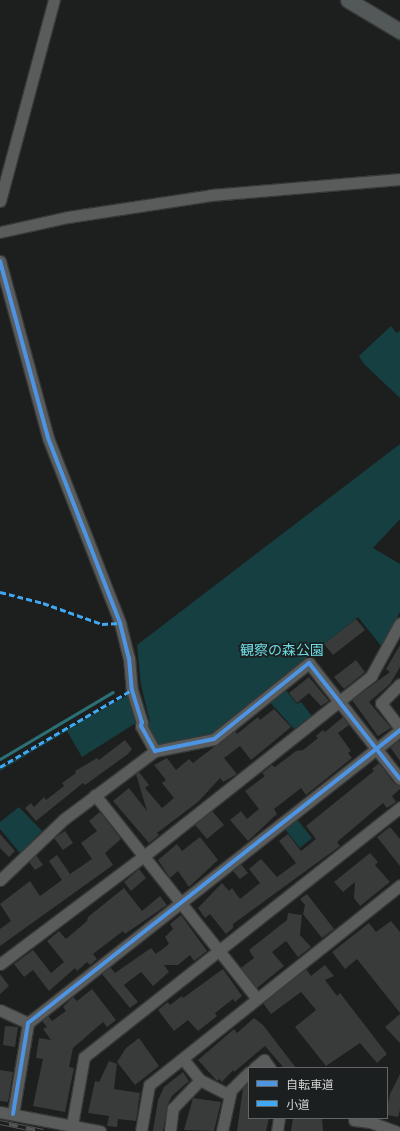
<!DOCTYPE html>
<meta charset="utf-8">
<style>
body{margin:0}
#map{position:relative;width:400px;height:1131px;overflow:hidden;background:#1d1e1e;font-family:Quicksand,"Noto Sans JP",sans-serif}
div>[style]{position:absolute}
.green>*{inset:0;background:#163f41}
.stream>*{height:3px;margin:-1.5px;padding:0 1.5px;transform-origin:1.5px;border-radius:1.5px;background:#2a7074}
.building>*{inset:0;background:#393a3a}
.roads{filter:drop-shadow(1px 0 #373939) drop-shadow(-1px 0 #373939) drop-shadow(0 1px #373939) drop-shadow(0 -1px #373939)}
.street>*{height:11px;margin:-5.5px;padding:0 5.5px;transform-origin:5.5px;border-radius:5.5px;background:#5a5b5b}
.secondary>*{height:15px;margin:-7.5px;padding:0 7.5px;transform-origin:7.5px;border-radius:7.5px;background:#535858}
.rail>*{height:4.5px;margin-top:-2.25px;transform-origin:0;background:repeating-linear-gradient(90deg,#1c1f1f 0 9px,#545555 0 18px);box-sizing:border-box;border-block:1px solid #545555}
.quiet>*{height:3px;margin-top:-1.5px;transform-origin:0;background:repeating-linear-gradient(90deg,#3fa9f5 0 6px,transparent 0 9px)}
.cycleway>*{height:4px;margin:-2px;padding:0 2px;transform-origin:2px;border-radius:2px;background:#4d94e3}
span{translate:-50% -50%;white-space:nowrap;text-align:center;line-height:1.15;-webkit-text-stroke:3.5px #1c1f1f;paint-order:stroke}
.park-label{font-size:14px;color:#6bdde5}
.legend{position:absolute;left:248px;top:1067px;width:140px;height:52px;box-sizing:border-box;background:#1c1f1f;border:1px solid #646767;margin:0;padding:5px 7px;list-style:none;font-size:12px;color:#d1d3d3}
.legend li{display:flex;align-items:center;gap:8px;height:20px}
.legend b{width:20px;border:1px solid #646767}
</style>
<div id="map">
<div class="green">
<i style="clip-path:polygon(391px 326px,396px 333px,400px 331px,400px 398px,364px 364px,359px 356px)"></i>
<i style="clip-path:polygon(400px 444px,400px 519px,373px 548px,400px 564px,400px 612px,382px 647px,358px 617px,211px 734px,161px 746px,157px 744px,147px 726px,146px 722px,150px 722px,141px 685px,137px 645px)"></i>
<i style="clip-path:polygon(284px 688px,297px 704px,301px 702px,312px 716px,294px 729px,269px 701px)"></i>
<i style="clip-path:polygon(130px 694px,139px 721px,82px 757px,67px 731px,0 771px,0 768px,66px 729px)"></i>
<i style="clip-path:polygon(19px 807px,42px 831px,20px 853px,0 829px,0 822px)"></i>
<i style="clip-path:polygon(296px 818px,312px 838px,300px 848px,284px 828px)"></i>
</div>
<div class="stream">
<i style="left:0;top:759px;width:131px;rotate:-30.7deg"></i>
</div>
<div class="building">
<i style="clip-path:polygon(356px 619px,365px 630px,333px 655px,324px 644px)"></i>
<i style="clip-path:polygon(400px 645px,400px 667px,390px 684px,369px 702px,391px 728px,378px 736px,352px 700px,390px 672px,386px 669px)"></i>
<i style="clip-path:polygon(356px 660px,365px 672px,344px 689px,334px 677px)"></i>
<i style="clip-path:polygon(309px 677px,329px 701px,321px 706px,309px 693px,297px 703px,289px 693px)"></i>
<i style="clip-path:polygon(274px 709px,291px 727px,251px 760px,240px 746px,224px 758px,237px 774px,223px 782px,220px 778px,198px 802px,157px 833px,159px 835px,149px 843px,113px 801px,129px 788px,147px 811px,136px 774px,139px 772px,149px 785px,145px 788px,162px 808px,174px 798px,162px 783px,166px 780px,154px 765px,167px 758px,176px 770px,189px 759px,193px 763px,235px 731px,237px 734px,258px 717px,260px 720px)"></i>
<i style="clip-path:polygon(343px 717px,349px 725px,338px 733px,351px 751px,348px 753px,352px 758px,306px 795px,301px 788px,274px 809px,277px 814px,248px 841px,230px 820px,241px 811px,247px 819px,259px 809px,245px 791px,265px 776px,262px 773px,272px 765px,275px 767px,296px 751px,303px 750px,318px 738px,316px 736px,323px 730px,325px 732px)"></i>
<i style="clip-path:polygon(125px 740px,132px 749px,128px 754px,85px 785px,83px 783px,36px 821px,25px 808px,31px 803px,34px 807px,44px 797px,46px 800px,64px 786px,62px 783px,76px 773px,75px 771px,97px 758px,99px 760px)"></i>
<i style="clip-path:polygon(399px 740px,400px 742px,400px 761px,390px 747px)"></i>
<i style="clip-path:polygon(379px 763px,394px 783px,400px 786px,400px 789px,392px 796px,396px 802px,387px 808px,383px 803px,337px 842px,340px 846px,233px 924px,233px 928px,226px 934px,210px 914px,205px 918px,198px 908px,222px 883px,229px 891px,232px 888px,240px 899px,260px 883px,249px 869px,261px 859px,277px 877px,296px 863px,279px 841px,288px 834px,301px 851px,316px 839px,306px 826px,374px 771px,372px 769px)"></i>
<i style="clip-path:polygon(212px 811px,224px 825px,207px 839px,195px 825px)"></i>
<i style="clip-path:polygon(100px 812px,121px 839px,105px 853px,113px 865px,0 946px,0 929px,11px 921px,0 904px,30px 881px,40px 896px,62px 880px,49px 861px,57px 855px,70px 874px,92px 859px,81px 843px,97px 831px,89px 821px)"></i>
<i style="clip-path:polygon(390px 827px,400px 839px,400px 866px,377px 837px)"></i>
<i style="clip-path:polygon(65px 831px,73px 843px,63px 850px,54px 838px)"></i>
<i style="clip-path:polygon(0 834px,15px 851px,9px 857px,0 848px)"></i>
<i style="clip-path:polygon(200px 837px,218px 860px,189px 887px,178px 871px,170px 878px,158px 860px,177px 844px,182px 851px)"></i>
<i style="clip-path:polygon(370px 853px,378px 862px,375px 865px,390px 882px,360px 906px,354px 898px,355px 882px,343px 892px,334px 882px)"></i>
<i style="clip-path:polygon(36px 855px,43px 865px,35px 870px,29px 862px)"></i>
<i style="clip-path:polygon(241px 864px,248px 873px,240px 879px,233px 871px)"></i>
<i style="clip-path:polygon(139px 869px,146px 878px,131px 891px,124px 882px)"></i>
<i style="clip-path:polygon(124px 888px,142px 911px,160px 896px,167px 905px,125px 934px,123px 931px,119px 934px,93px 954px,97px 959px,90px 965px,87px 962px,77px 971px,75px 968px,49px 991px,33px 970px,24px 977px,14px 964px,33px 950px,51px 973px,64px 962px,47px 941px,59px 931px,66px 939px,87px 921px,88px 917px)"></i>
<i style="clip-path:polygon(307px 894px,334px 929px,322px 938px,303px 914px,305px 905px,300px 899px)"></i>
<i style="clip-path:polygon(288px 913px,302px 915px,300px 935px,311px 947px,298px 957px,286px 941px,272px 952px,284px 966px,257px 988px,241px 968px,254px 958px,249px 950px,287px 920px)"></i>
<i style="clip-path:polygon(181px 915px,207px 951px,194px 961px,190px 955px,178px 965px,164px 965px,169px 972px,153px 986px,141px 972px,124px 985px,138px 1002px,130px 1008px,102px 974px,110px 967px,115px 973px,151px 948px,156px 954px,169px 944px,165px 937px,173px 929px,170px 924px)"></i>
<i style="clip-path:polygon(391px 921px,400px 932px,400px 1013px,357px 959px,345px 969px,332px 952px,369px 923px,376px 932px)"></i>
<i style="clip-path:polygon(325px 965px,334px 976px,325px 980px,337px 996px,340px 993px,387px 1054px,377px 1063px,360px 1043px,326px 1066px,295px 1027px,316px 1010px,301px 992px,271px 1014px,263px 1003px,306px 969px,311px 976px)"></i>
<i style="clip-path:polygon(223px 969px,242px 996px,235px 1002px,233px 999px,215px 1013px,217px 1016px,198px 1031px,188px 1020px,174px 1031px,158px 1010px,168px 1002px,170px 1005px,182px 996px,183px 998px)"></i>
<i style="clip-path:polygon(0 974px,9px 986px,0 994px)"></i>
<i style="clip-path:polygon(92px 989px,116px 1020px,107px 1027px,103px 1022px,73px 1048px,69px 1067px,74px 1068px,65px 1112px,33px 1106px,43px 1059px,36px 1058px,39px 1038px,51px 1040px,43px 1029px,47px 1027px,42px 1021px,48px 1016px,52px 1021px,66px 1011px,63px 1007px,73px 997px,77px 1001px)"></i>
<i style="clip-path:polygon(400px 1014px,400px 1043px,385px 1027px)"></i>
<i style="clip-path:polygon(254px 1018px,263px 1025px,296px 1068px,284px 1068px,265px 1046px,234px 1072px,233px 1070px,222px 1082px,219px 1079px,217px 1081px,198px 1060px,234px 1029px,237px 1033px)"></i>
<i style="clip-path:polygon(5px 1026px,18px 1027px,15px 1047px,3px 1045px)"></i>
<i style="clip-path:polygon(139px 1038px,159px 1066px,135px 1085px,117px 1062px,126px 1048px)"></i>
<i style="clip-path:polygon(109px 1061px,117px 1064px,114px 1089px,140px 1093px,136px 1121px,118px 1119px,117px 1127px,107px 1126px,109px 1116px,88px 1113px,95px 1081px,99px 1082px)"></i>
<i style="clip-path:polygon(0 1070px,13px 1072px,8px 1102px,0 1101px)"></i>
<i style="clip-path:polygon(183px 1072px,189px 1081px,172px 1096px,168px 1104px,163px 1131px,153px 1131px,158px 1100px,164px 1087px)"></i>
<i style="clip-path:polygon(400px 1074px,400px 1110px,398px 1117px,387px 1115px,387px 1108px,390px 1094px)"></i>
<i style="clip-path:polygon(249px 1082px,249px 1118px,269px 1118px,266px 1131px,237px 1131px,243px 1088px)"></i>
<i style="clip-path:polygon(193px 1098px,221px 1102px,214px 1131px,184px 1130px)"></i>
<i style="clip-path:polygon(293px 1118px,322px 1118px,323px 1131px,291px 1131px)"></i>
</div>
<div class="roads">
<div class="street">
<i style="left:0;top:201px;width:208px;rotate:-75deg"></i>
<i style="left:0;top:232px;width:70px;rotate:-12.4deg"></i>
<i style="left:68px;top:217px;width:145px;rotate:-8.7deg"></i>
<i style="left:211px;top:195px;width:190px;rotate:-4.8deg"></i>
<i style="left:0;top:261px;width:183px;rotate:74.8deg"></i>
<i style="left:48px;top:438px;width:199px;rotate:68.7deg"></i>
<i style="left:120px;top:623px;width:36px;rotate:76deg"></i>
<i style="left:129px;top:658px;width:32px;rotate:85deg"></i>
<i style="left:132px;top:690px;width:34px;rotate:73deg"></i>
<i style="left:142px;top:722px;width:4px;rotate:104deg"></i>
<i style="left:141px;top:726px;width:29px;rotate:61deg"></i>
<i style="left:155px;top:751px;width:60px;rotate:-11.5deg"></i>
<i style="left:214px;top:739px;width:122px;rotate:-38.7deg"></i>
<i style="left:309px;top:663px;width:147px;rotate:51.9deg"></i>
<i style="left:400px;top:684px;width:27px;rotate:135deg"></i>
<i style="left:381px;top:703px;width:31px;rotate:53deg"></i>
<i style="left:95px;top:795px;width:260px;rotate:51.5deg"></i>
<i style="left:0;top:880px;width:88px;rotate:-43.6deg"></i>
<i style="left:64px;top:819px;width:114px;rotate:-36.8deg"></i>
<i style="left:0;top:964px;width:180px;rotate:-36.9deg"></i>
<i style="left:144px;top:856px;width:290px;rotate:-38.4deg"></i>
<i style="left:371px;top:676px;width:60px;rotate:-61.3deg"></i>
<i style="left:0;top:1010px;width:31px;rotate:25deg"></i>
<i style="left:183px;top:1059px;width:27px;rotate:51deg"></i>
<i style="left:200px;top:1080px;width:33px;rotate:27deg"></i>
<i style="left:254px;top:1068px;width:13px;rotate:-39deg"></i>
<i style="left:264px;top:1060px;width:10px;rotate:53deg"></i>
<i style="left:0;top:1112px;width:102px;rotate:10.8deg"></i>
<i style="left:13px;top:1114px;width:92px;rotate:-80.6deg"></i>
<i style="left:28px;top:1023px;width:474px;rotate:-38.2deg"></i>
<i style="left:354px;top:1120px;width:16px;rotate:7deg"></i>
<i style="left:370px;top:1122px;width:27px;rotate:20deg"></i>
<i style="left:72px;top:1125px;width:69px;rotate:-80deg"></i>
<i style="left:84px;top:1057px;width:403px;rotate:-38.3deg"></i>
<i style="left:141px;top:1131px;width:47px;rotate:-80.1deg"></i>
<i style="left:149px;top:1085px;width:321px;rotate:-38.5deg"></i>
<i style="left:170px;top:1131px;width:23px;rotate:-83deg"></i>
<i style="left:173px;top:1108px;width:39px;rotate:-46deg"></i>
<i style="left:222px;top:1131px;width:42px;rotate:-77.6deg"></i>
<i style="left:231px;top:1090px;width:25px;rotate:-45deg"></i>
<i style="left:277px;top:1131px;width:13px;rotate:-81deg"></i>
</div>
<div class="secondary">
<i style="left:348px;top:0;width:61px;rotate:30.8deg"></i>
</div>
</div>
<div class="rail">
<i style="left:0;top:1122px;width:44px;rotate:11.8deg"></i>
</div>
<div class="quiet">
<i style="left:0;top:592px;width:44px;rotate:14.3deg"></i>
<i style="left:43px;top:603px;width:63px;rotate:19.6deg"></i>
<i style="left:102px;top:624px;width:18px;rotate:-3deg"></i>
<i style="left:0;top:767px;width:153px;rotate:-30.3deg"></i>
</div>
<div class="cycleway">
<i style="left:0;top:261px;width:183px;rotate:74.8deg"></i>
<i style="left:48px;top:438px;width:199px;rotate:68.7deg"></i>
<i style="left:120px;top:623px;width:36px;rotate:76deg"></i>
<i style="left:129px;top:658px;width:32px;rotate:85deg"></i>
<i style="left:132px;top:690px;width:34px;rotate:73deg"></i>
<i style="left:142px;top:722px;width:4px;rotate:104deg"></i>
<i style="left:141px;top:726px;width:29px;rotate:61deg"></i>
<i style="left:155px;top:751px;width:60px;rotate:-11.5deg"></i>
<i style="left:214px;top:739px;width:122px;rotate:-38.7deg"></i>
<i style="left:309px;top:663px;width:147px;rotate:51.9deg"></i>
<i style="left:13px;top:1114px;width:92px;rotate:-80.6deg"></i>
<i style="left:28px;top:1023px;width:474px;rotate:-38.2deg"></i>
</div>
<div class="park-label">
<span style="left:282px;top:650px">観察の森公園</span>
</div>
<ul class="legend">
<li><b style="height:5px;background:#4d94e3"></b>自転車道</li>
<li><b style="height:5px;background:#3fa9f5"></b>小道</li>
</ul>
</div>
